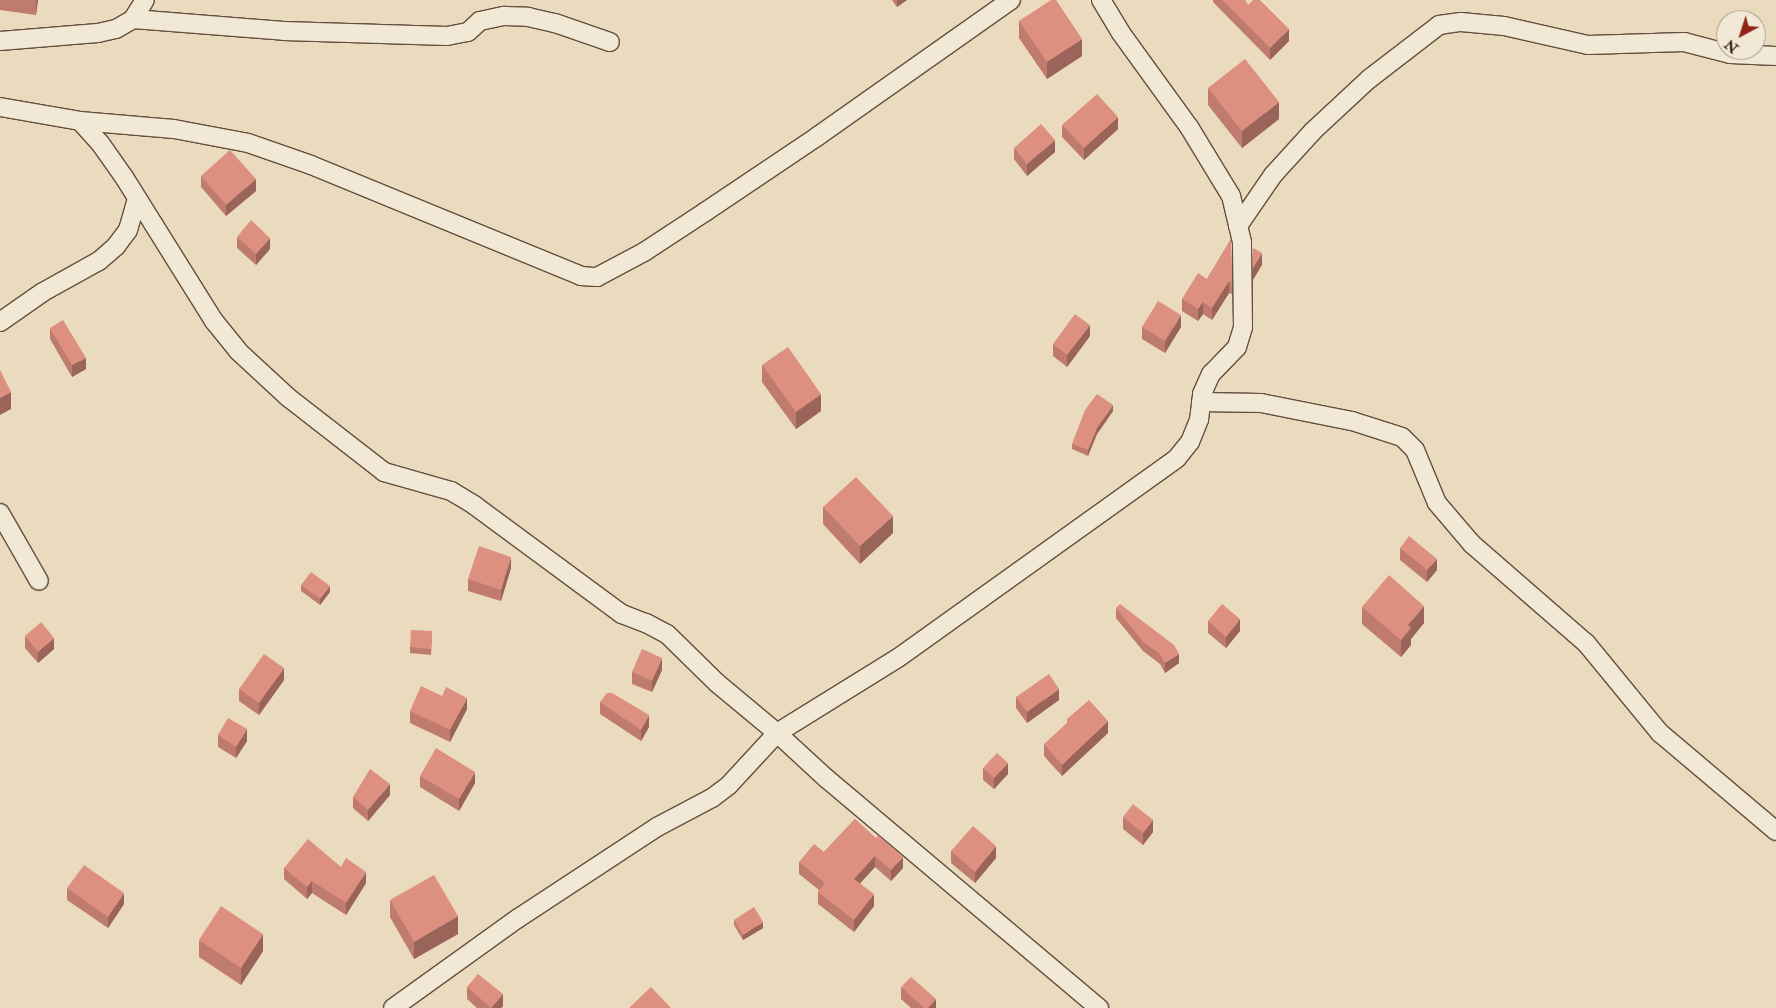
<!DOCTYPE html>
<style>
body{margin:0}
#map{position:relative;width:1776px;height:1008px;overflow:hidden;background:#eadbbe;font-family:"IM FELL Double Pica",serif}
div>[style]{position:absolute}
.roads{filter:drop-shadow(1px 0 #644f3c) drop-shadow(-1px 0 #644f3c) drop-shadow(0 1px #644f3c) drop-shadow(0 -1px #644f3c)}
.street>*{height:18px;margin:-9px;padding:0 9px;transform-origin:9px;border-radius:9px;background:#f1e8d5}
.wall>*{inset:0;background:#be7b6e}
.shaded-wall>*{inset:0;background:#9b645a}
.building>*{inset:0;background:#dd8f80}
span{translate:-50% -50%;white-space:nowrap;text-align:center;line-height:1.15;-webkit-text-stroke:4px #f1e8d5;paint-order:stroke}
.north{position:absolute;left:1716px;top:10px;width:50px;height:50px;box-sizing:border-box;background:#f1e8d5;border:1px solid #a79887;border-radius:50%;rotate:220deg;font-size:14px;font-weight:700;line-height:20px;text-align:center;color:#382011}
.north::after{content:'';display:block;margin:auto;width:18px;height:22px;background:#8f2418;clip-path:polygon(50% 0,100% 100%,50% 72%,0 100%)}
</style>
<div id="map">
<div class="roads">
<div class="street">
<i style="left:133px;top:19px;width:151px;rotate:4.5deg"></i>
<i style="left:284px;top:31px;width:163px;rotate:1.8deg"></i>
<i style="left:447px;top:36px;width:21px;rotate:-11deg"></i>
<i style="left:468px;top:32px;width:16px;rotate:-43deg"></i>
<i style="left:480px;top:21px;width:25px;rotate:-12deg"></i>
<i style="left:504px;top:16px;width:24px;rotate:2deg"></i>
<i style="left:528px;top:17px;width:28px;rotate:13deg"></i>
<i style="left:555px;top:23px;width:58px;rotate:19.1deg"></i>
<i style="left:0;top:41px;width:98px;rotate:-4.7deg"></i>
<i style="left:98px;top:33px;width:18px;rotate:-13deg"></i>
<i style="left:116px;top:29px;width:20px;rotate:-30deg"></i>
<i style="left:133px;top:19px;width:22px;rotate:-58deg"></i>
<i style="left:0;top:107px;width:81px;rotate:9.9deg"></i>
<i style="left:80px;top:121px;width:94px;rotate:4.9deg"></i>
<i style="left:174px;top:129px;width:75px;rotate:10.7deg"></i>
<i style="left:248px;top:143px;width:67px;rotate:19.2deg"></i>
<i style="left:311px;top:165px;width:292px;rotate:22.3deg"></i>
<i style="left:581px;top:276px;width:16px;rotate:4deg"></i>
<i style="left:597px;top:277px;width:53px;rotate:-28deg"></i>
<i style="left:644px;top:252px;width:73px;rotate:-33.3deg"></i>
<i style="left:705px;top:212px;width:136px;rotate:-33.9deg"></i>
<i style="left:818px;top:136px;width:236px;rotate:-35.2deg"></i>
<i style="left:80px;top:121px;width:30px;rotate:48deg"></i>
<i style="left:100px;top:143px;width:42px;rotate:54.8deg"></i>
<i style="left:124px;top:177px;width:170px;rotate:58deg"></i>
<i style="left:214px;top:321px;width:38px;rotate:51deg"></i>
<i style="left:238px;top:351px;width:69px;rotate:42.7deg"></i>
<i style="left:289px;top:398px;width:120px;rotate:37.9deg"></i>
<i style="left:384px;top:472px;width:70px;rotate:15.8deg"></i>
<i style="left:451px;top:491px;width:27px;rotate:31deg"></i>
<i style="left:474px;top:505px;width:184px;rotate:36.4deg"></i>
<i style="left:622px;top:614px;width:26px;rotate:21deg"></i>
<i style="left:646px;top:623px;width:24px;rotate:28deg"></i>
<i style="left:667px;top:634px;width:70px;rotate:44.4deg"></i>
<i style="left:717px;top:683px;width:78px;rotate:39.8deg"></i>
<i style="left:777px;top:733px;width:68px;rotate:42.6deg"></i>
<i style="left:827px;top:779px;width:356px;rotate:40.1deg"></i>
<i style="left:1238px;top:226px;width:62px;rotate:-55.5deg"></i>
<i style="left:1273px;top:175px;width:59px;rotate:-47.7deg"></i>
<i style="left:1313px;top:131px;width:76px;rotate:-42.9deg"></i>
<i style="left:1369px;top:79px;width:88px;rotate:-37.6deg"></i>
<i style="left:1439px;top:25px;width:22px;rotate:-8deg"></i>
<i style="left:1461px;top:22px;width:43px;rotate:5.3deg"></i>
<i style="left:1504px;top:26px;width:86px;rotate:12.7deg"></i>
<i style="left:1588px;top:45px;width:96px;rotate:-1.8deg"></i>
<i style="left:1684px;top:42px;width:48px;rotate:14.6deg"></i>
<i style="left:1730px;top:54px;width:46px;rotate:2.5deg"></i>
<i style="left:0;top:322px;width:52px;rotate:-34.9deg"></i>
<i style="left:43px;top:292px;width:64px;rotate:-29deg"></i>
<i style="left:99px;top:261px;width:23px;rotate:-41deg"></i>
<i style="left:116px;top:246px;width:20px;rotate:-53deg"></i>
<i style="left:128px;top:230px;width:33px;rotate:-74deg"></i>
<i style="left:1201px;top:402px;width:60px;rotate:1deg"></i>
<i style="left:1261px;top:403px;width:93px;rotate:11.2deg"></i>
<i style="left:1352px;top:421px;width:52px;rotate:17.7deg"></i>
<i style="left:1402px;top:437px;width:18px;rotate:45deg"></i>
<i style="left:1415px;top:450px;width:57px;rotate:67.5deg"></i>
<i style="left:1437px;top:503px;width:54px;rotate:49.5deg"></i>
<i style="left:1472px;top:544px;width:151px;rotate:41deg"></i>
<i style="left:1586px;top:643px;width:117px;rotate:50.6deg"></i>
<i style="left:1660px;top:733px;width:152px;rotate:40.2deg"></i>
<i style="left:0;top:513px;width:78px;rotate:60.2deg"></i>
<i style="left:393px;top:1008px;width:153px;rotate:-35.7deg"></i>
<i style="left:517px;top:919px;width:168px;rotate:-33.3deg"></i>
<i style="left:657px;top:827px;width:62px;rotate:-27.8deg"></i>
<i style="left:712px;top:798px;width:21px;rotate:-37deg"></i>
<i style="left:729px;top:785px;width:71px;rotate:-47.3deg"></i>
<i style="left:777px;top:733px;width:142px;rotate:-31.8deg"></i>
<i style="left:898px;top:658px;width:343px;rotate:-35.6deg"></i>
<i style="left:1177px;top:458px;width:21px;rotate:-51deg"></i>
<i style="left:1190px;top:442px;width:24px;rotate:-68deg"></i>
<i style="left:1199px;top:420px;width:26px;rotate:-83deg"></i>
<i style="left:1202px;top:394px;width:22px;rotate:-66deg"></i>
<i style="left:1211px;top:374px;width:37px;rotate:-46deg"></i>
<i style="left:1237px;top:347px;width:21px;rotate:-73deg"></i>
<i style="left:1243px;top:327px;width:85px;rotate:-90.7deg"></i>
<i style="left:1242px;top:242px;width:47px;rotate:-103.4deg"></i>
<i style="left:1231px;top:196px;width:81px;rotate:-121.3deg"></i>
<i style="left:1189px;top:127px;width:116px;rotate:-125.9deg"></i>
<i style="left:1121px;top:33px;width:39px;rotate:-121deg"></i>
</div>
</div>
<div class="wall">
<i style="clip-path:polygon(0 0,38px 0,36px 15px,0 10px)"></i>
<i style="clip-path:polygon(892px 0,907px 0,897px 7px)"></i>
<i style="clip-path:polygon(1213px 0,1245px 0,1248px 5px,1289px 41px,1270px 60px,1213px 2px)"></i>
<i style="clip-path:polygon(1019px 21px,1082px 56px,1047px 79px,1019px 38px)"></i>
<i style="clip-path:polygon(1208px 88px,1279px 119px,1242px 148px,1208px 105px)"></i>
<i style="clip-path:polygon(1062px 125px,1118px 129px,1084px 160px,1062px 137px)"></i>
<i style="clip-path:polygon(1014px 148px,1055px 152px,1027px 176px,1014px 159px)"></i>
<i style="clip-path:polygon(201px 176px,256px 191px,226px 216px,201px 187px)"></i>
<i style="clip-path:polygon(237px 237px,270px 249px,256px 265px,237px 248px)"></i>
<i style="clip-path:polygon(1231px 239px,1232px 294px,1229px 293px,1212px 320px,1203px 314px,1198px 321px,1182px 311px,1182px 299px,1207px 279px)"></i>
<i style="clip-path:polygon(1142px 327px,1181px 327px,1165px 353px,1142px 339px)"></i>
<i style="clip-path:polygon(50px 328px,86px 369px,72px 377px,50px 339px)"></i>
<i style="clip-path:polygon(1090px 336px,1067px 367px,1053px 356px,1053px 344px)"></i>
<i style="clip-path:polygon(762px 365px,821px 411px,796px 429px,762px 382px)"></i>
<i style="clip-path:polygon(1113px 411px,1097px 434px,1088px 456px,1072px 449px,1072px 444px)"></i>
<i style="clip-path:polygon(823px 507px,893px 533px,860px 564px,823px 524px)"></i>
<i style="clip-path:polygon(1400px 548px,1437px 570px,1427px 582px,1400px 560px)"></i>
<i style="clip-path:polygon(511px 568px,501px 601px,468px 591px,468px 579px)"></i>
<i style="clip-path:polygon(301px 585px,330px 592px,320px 605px,301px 591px)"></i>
<i style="clip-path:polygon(1362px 607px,1424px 623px,1411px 639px,1411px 645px,1401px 657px,1362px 624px)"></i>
<i style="clip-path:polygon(1116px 608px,1179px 663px,1165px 673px,1160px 664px,1143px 651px,1116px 618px)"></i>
<i style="clip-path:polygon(1208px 621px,1240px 631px,1226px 648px,1208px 633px)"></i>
<i style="clip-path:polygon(25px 636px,54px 649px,38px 663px,25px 648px)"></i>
<i style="clip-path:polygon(432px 637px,431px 655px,410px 653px,410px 647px)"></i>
<i style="clip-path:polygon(662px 670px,652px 692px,632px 684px,632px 672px)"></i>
<i style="clip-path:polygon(284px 680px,259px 715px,239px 701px,239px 689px)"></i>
<i style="clip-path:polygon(1016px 697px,1059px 700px,1027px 723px,1016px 708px)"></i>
<i style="clip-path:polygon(600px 702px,649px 727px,641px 741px,600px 714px)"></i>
<i style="clip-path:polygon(467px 709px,450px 742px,410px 723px,410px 711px)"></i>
<i style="clip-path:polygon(1108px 733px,1062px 776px,1044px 756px,1044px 744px)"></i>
<i style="clip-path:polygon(218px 735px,247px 741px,236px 758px,218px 747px)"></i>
<i style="clip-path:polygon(983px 768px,1008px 774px,994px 789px,983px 780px)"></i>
<i style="clip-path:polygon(420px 776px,475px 783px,459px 811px,420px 787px)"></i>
<i style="clip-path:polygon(390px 795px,368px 821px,353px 808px,353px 797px)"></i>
<i style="clip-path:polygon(1123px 817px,1153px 832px,1143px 845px,1123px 829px)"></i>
<i style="clip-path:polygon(855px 819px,903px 868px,891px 881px,875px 867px,860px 883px,874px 906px,854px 932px,818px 904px,818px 892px,819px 890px,799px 874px,799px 862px,824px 852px)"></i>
<i style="clip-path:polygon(951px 851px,996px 858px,975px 883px,951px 863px)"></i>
<i style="clip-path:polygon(341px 867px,366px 883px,346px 915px,312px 893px,307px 899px,284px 879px,284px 868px)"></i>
<i style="clip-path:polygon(67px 888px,124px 904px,108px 928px,67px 900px)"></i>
<i style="clip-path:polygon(390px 900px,458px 934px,414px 959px,390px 917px)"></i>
<i style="clip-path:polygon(734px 920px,763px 928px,743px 940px,734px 925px)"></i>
<i style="clip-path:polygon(199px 940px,263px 951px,241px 985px,199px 957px)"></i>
<i style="clip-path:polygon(467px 987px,503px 1006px,501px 1008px,477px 1008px,467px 999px)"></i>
<i style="clip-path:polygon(901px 987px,936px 1008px,911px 1008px,901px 999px)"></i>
</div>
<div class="shaded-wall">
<i style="clip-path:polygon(36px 0,38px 0,36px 15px)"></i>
<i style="clip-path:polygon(897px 0,907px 0,897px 7px)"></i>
<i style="clip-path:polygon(1289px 29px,1289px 41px,1270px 60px,1270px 48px)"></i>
<i style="clip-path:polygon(1082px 39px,1082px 56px,1047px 79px,1047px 62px)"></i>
<i style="clip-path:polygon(1279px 102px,1279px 119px,1242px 148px,1242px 131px)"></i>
<i style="clip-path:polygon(1118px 117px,1118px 129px,1084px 160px,1084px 148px)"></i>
<i style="clip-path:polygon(1055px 140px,1055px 152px,1027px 176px,1027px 164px)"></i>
<i style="clip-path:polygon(256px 179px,256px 191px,226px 216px,226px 205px)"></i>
<i style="clip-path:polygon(270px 238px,270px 249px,256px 265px,256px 254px)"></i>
<i style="clip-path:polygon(1262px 253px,1262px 265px,1253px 280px,1253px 268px)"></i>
<i style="clip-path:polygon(1229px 281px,1229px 293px,1212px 320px,1212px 308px)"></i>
<i style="clip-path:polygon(1203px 302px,1203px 314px,1198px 321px,1198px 309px)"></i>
<i style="clip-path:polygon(1181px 315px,1181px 327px,1165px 353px,1165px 341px)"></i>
<i style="clip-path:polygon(1090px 325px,1090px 336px,1067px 367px,1067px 355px)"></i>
<i style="clip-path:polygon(86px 358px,86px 369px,72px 377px,72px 365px)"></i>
<i style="clip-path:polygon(11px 392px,11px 409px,0 415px,0 398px)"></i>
<i style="clip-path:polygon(821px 394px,821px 411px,796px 429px,796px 412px)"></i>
<i style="clip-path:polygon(1113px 405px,1113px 411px,1097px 434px,1088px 456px,1088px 450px,1097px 428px)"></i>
<i style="clip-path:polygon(893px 516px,893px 533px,860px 564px,860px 546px)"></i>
<i style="clip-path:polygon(511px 557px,511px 568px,501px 601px,501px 590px)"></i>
<i style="clip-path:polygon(1437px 559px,1437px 570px,1427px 582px,1427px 570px)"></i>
<i style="clip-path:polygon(330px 586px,330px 592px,320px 605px,320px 599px)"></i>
<i style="clip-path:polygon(1424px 606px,1424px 623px,1411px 639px,1411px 645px,1401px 657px,1401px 640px,1408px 625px)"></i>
<i style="clip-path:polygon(1240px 619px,1240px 631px,1226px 648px,1226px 637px)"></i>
<i style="clip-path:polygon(54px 638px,54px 649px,38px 663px,38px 652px)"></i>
<i style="clip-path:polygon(1179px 654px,1179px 663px,1165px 673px,1165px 663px)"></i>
<i style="clip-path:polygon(662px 658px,662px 670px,652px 692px,652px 681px)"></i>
<i style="clip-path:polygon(284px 668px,284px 680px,259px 715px,259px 703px)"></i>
<i style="clip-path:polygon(1059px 689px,1059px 700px,1027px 723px,1027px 712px)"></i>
<i style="clip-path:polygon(467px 698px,467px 709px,450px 742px,450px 730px)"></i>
<i style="clip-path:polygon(649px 715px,649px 727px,641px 741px,641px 730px)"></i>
<i style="clip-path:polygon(1108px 721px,1108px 733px,1062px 776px,1062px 765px)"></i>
<i style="clip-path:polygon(247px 729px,247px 741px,236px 758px,236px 747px)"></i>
<i style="clip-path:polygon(1008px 763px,1008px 774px,994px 789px,994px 778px)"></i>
<i style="clip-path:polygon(475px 772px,475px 783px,459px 811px,459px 799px)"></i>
<i style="clip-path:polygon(390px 784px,390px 795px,368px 821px,368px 810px)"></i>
<i style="clip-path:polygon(1153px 820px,1153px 832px,1143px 845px,1143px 833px)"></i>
<i style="clip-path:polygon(996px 846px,996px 858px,975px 883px,975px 872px)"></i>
<i style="clip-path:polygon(875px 856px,875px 867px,854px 890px,854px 879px)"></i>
<i style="clip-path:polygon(903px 857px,903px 868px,891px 881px,891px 870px)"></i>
<i style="clip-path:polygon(366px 872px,366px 883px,346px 915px,346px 903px)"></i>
<i style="clip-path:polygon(312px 881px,312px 893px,307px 899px,307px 887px)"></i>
<i style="clip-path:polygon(124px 893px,124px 904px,108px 928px,108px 917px)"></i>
<i style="clip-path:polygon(874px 894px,874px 906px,854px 932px,854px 920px)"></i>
<i style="clip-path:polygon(458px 916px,458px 934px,414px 959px,414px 942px)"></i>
<i style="clip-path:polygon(763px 922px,763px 928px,743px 940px,743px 935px)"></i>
<i style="clip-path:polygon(263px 934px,263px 951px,241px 985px,241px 968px)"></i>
<i style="clip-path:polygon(503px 994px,503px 1006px,501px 1008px,491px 1008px)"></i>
<i style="clip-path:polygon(936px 999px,936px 1008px,928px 1008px)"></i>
</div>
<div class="building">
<i style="clip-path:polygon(1051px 0,1056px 0,1082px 39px,1047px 62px,1019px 21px)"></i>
<i style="clip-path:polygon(1222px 0,1245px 0,1248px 5px,1253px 0,1260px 0,1289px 29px,1270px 48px)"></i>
<i style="clip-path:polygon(1245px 59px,1279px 102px,1242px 131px,1208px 88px)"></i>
<i style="clip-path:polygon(1097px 94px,1118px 117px,1084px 148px,1062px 125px)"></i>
<i style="clip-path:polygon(1041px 124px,1055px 140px,1027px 164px,1014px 148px)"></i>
<i style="clip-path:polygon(230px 150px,256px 179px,226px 205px,201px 176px)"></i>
<i style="clip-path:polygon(251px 220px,270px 238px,256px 254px,237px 237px)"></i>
<i style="clip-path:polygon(1231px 239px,1232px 282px,1229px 281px,1212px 308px,1203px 302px,1198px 309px,1182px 299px,1198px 273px,1207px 279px)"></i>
<i style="clip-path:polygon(1253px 248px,1262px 253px,1253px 268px)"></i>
<i style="clip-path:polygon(1158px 301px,1181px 315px,1165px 341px,1142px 327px)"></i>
<i style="clip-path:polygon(1075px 314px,1090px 325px,1067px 355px,1053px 344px)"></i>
<i style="clip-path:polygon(63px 320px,86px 358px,72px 365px,50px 328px)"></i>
<i style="clip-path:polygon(788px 347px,821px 394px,796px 412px,762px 365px)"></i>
<i style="clip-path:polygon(0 370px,11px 392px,0 398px)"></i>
<i style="clip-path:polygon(1097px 394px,1113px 405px,1097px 428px,1088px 450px,1072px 444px,1085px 410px)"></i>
<i style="clip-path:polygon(856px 477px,893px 516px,860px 546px,823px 507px)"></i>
<i style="clip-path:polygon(1409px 536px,1437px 559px,1427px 570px,1400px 548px)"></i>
<i style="clip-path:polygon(479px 546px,511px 557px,501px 590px,468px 579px)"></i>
<i style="clip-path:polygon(311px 572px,330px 586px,320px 599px,301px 585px)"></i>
<i style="clip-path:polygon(1389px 575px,1424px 606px,1408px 625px,1411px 628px,1401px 640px,1362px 607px)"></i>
<i style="clip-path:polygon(1120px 604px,1174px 645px,1179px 654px,1165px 663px,1160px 654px,1143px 642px,1116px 608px)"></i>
<i style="clip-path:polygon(1222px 604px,1240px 619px,1226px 637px,1208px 621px)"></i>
<i style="clip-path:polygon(41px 622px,54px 638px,38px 652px,25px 636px)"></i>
<i style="clip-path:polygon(411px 630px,432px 631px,431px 649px,410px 647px)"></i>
<i style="clip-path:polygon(642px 649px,662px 658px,652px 681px,632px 672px)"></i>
<i style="clip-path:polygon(264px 654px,284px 668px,259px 703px,239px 689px)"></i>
<i style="clip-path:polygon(1049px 674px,1059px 689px,1027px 712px,1016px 697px)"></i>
<i style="clip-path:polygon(421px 686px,442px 696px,446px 687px,467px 698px,450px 730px,410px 711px)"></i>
<i style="clip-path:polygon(607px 693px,612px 693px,649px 715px,641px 730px,600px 702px)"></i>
<i style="clip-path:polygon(1089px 700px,1108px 721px,1062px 765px,1044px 744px,1067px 723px,1067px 719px)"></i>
<i style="clip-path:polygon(228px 718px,247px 729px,236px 747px,218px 735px)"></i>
<i style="clip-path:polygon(436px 748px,475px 772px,459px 799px,420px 776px)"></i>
<i style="clip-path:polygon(997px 753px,1008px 763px,994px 778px,983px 768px)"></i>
<i style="clip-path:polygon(370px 769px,390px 784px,368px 810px,353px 797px)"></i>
<i style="clip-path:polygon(1133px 804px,1153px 820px,1143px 833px,1123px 817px)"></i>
<i style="clip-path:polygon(855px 819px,876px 838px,878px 835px,903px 857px,891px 870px,875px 856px,854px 879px,874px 894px,854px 920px,818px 892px,825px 883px,799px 862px,814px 844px,824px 852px)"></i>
<i style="clip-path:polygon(973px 826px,996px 846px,975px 872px,951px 851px)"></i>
<i style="clip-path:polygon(308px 839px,341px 867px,346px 858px,366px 872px,346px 903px,312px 881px,307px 887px,284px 868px)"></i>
<i style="clip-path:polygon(84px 865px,124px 893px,108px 917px,67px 888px)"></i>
<i style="clip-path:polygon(434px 875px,458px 916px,414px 942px,390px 900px)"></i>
<i style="clip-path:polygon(221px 906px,263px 934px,241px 968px,199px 940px)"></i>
<i style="clip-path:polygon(754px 907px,763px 922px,743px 935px,734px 920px)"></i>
<i style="clip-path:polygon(478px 974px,503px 994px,491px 1008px,467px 987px)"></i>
<i style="clip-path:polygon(911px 977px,936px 999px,928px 1008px,924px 1008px,901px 987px)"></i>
<i style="clip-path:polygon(651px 987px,671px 1008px,629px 1008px)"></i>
</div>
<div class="north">N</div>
</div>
